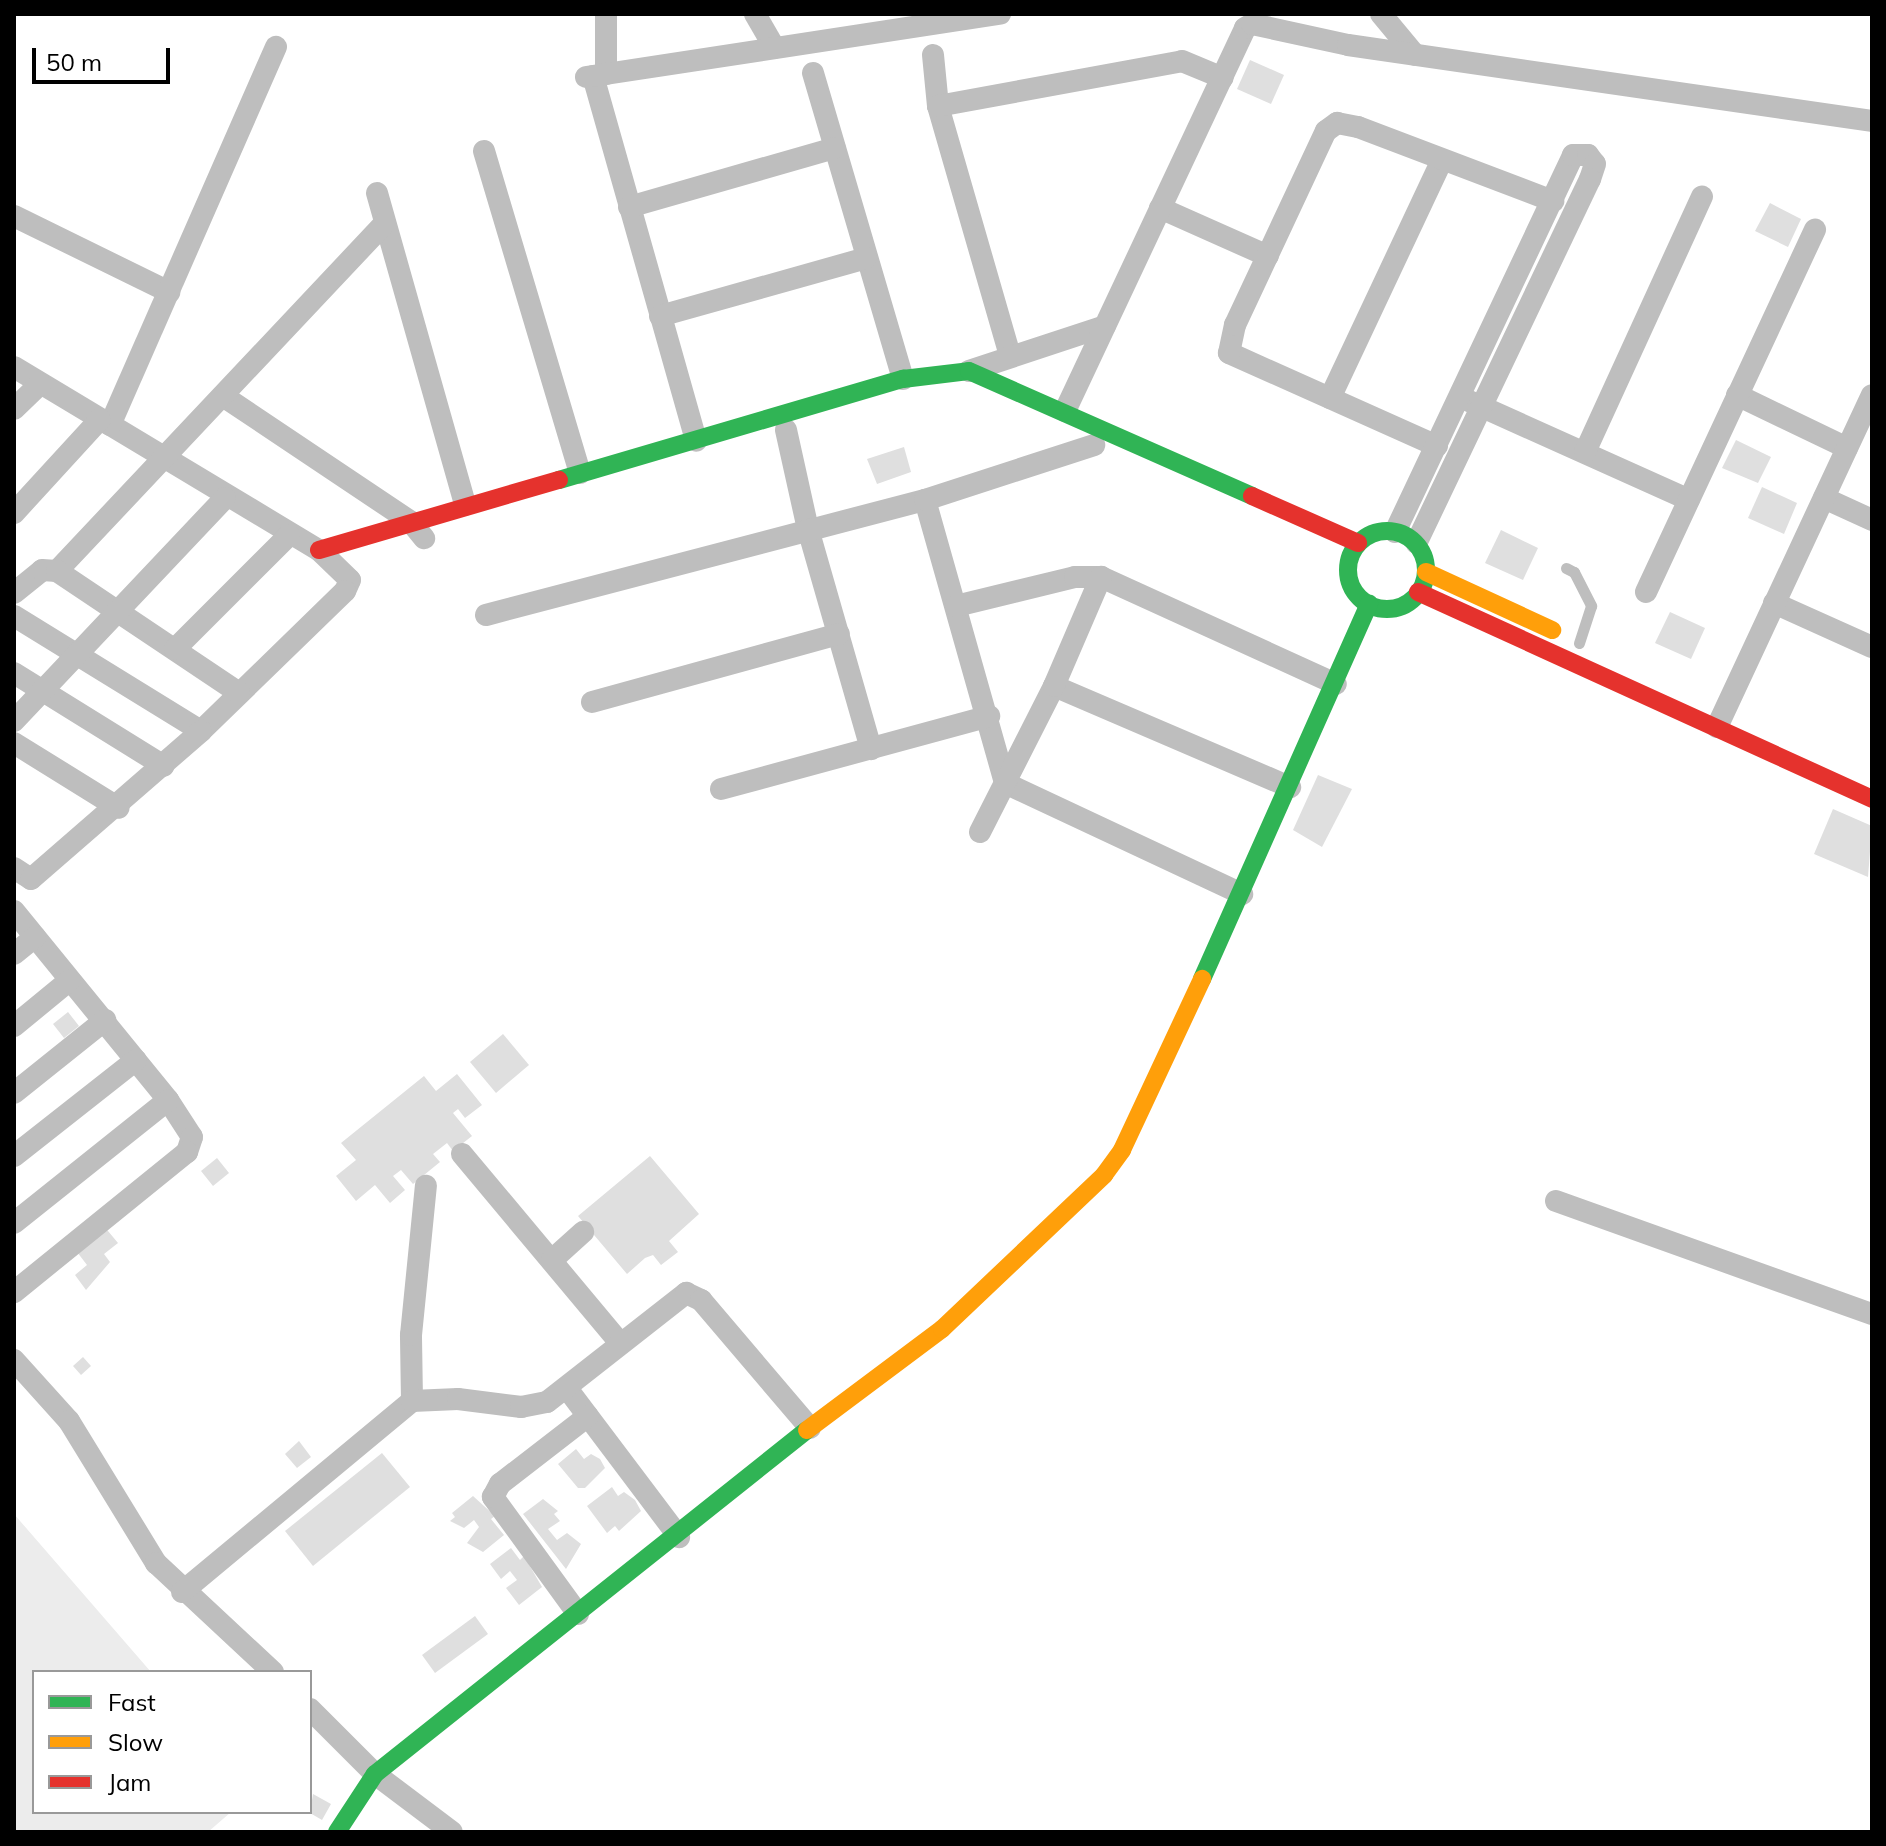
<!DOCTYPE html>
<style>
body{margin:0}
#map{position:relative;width:1886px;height:1846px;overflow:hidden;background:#fff;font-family:Mulish,sans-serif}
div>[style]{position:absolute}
.green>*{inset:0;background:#ececec}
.building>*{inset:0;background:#dfdfdf}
.lane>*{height:11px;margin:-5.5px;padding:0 5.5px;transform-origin:5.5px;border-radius:5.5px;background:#bebebe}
.street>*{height:22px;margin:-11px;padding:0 11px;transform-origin:11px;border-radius:11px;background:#bebebe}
.fast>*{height:18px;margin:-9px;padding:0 9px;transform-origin:9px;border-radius:9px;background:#30b455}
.fast>.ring{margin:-9px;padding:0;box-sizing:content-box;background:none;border:18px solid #30b455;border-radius:50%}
.slow>*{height:18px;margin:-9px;padding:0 9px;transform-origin:9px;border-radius:9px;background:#ff9f0a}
.jam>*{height:18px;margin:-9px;padding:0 9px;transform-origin:9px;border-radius:9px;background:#e5322d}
span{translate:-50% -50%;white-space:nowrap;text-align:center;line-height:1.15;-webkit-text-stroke:7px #fff;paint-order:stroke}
.frame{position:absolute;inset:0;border:16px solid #000;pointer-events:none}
.legend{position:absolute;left:32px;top:1670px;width:280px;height:144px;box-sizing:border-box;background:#fff;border:2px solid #999;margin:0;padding:10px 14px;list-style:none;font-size:24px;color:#000}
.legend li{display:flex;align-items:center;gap:16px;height:40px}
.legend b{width:40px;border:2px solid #999}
.scale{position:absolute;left:32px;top:48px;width:138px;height:36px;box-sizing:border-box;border:4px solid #000;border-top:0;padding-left:10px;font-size:24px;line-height:28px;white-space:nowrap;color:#000;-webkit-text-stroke:6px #fff;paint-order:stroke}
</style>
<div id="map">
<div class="green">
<i style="clip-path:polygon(14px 1514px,151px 1672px,34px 1672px,34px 1812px,231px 1812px,208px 1832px,14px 1832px)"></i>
</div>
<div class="building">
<i style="clip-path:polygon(1250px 60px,1284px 75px,1271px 104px,1237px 89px)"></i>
<i style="clip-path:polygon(1770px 203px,1801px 219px,1788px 247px,1755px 231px)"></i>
<i style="clip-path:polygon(1736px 440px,1771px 457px,1758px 483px,1722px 468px)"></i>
<i style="clip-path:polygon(904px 447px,911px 472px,877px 484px,867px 459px)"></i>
<i style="clip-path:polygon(1762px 487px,1797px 503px,1784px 534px,1748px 518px)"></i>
<i style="clip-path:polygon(1501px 530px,1538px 548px,1523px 580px,1485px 563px)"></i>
<i style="clip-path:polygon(1670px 612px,1705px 628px,1691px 659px,1655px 643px)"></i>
<i style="clip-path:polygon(1318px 775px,1352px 789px,1322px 847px,1293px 830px)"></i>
<i style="clip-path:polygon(1833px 809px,1872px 826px,1868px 877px,1814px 854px)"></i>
<i style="clip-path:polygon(68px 1012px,79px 1026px,64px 1038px,53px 1024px)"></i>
<i style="clip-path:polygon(503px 1034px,529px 1065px,496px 1093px,470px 1062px)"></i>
<i style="clip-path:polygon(457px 1074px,482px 1105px,465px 1118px,458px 1109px,453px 1113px,472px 1136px,453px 1151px,447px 1143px,433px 1154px,440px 1162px,413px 1184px,401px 1170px,393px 1176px,405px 1190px,390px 1203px,375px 1185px,356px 1201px,336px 1176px,356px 1160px,341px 1143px,424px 1076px,436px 1091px)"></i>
<i style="clip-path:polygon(650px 1156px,699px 1214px,669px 1241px,678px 1252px,661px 1265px,653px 1255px,645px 1258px,627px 1274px,578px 1216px)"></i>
<i style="clip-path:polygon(217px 1158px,229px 1173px,213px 1186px,201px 1171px)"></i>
<i style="clip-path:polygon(103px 1225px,118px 1243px,104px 1254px,110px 1262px,86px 1290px,75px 1275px,87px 1265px,74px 1248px)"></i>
<i style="clip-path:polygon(83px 1357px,91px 1366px,81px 1375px,73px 1366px)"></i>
<i style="clip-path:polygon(299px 1441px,311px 1457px,297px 1468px,285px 1454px)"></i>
<i style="clip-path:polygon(576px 1449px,584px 1459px,591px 1454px,600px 1459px,605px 1468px,585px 1488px,578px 1488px,558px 1464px)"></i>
<i style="clip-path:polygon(382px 1453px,410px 1487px,313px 1566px,285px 1531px)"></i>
<i style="clip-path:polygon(612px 1487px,618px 1496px,624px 1492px,635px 1500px,641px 1511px,619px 1531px,615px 1526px,607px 1533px,587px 1506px)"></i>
<i style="clip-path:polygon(473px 1496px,495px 1516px,491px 1519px,504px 1535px,483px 1552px,467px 1543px,479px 1527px,474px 1520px,464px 1528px,450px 1521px,455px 1517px,452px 1513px)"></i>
<i style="clip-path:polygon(543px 1499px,558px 1511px,554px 1514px,560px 1521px,548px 1529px,557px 1540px,567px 1533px,581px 1544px,566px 1569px,523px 1514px)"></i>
<i style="clip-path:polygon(511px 1548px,520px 1560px,524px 1556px,542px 1587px,519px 1605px,506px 1588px,517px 1580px,510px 1571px,501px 1579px,490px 1564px)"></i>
<i style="clip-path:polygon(475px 1616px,488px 1634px,435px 1673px,422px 1655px)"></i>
<i style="clip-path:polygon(313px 1794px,331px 1804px,322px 1820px,310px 1813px)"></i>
</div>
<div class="lane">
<i style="left:1566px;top:568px;width:9px;rotate:27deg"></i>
<i style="left:1574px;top:572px;width:38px;rotate:63deg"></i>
<i style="left:1591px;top:606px;width:39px;rotate:108deg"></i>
</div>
<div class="street">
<i style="left:755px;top:14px;width:39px;rotate:60deg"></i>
<i style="left:1381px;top:14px;width:53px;rotate:50.3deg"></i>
<i style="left:933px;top:55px;width:51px;rotate:84.4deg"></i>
<i style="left:938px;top:106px;width:259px;rotate:73.9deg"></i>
<i style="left:813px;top:73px;width:319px;rotate:73.6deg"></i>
<i style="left:606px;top:74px;width:60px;rotate:-90deg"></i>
<i style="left:593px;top:76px;width:379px;rotate:74.2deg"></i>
<i style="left:586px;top:77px;width:419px;rotate:-8.7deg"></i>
<i style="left:938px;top:106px;width:248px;rotate:-10.4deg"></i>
<i style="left:1182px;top:61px;width:44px;rotate:22.5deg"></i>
<i style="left:484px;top:151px;width:336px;rotate:73.4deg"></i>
<i style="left:377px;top:193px;width:324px;rotate:74.2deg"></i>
<i style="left:629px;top:207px;width:214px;rotate:-16deg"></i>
<i style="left:1160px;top:208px;width:118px;rotate:24deg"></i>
<i style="left:14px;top:216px;width:173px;rotate:26.1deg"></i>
<i style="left:660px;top:316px;width:214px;rotate:-15.7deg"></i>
<i style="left:14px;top:367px;width:356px;rotate:31deg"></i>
<i style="left:319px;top:550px;width:43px;rotate:44.1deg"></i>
<i style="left:350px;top:580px;width:12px;rotate:114deg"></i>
<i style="left:345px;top:591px;width:201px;rotate:135.8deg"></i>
<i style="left:201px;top:731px;width:220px;rotate:-148.4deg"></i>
<i style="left:969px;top:371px;width:143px;rotate:-18.3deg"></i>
<i style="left:1737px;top:395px;width:122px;rotate:25.7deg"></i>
<i style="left:223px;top:396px;width:226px;rotate:33.8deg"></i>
<i style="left:411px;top:522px;width:21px;rotate:51deg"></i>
<i style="left:1330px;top:398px;width:263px;rotate:-64.8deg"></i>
<i style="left:1469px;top:401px;width:241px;rotate:24.2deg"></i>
<i style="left:14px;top:409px;width:36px;rotate:-44deg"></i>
<i style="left:1065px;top:411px;width:423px;rotate:-64.8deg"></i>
<i style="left:1245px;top:28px;width:8px;rotate:-30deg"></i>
<i style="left:1252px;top:24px;width:98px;rotate:12.3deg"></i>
<i style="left:1348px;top:45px;width:529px;rotate:8.25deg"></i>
<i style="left:110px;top:425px;width:413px;rotate:-66.3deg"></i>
<i style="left:786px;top:430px;width:101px;rotate:77.5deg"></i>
<i style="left:808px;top:529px;width:229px;rotate:74deg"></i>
<i style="left:1437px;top:446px;width:228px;rotate:-155.9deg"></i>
<i style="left:1229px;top:353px;width:29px;rotate:-78deg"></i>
<i style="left:1235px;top:325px;width:214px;rotate:-64.9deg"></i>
<i style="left:1326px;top:131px;width:14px;rotate:-36deg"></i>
<i style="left:1337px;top:123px;width:21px;rotate:11deg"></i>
<i style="left:1358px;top:127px;width:209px;rotate:20.8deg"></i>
<i style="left:1585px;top:452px;width:281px;rotate:-65.4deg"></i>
<i style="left:1824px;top:498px;width:53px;rotate:24.6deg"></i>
<i style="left:925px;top:500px;width:294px;rotate:74.2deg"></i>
<i style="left:1005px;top:783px;width:262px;rotate:25.1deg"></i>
<i style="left:14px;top:513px;width:127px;rotate:-47.5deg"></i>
<i style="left:1395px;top:532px;width:417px;rotate:-64.7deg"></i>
<i style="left:1573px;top:155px;width:15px"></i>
<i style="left:1588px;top:155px;width:11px;rotate:52deg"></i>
<i style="left:1595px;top:164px;width:16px;rotate:108deg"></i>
<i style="left:1590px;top:179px;width:403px;rotate:115.5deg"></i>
<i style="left:57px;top:571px;width:478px;rotate:-46.7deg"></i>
<i style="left:1646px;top:592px;width:400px;rotate:-65deg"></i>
<i style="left:14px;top:593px;width:36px;rotate:-39deg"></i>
<i style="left:42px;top:570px;width:15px;rotate:4deg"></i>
<i style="left:57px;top:571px;width:219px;rotate:33.8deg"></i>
<i style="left:1774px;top:603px;width:107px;rotate:24.2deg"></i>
<i style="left:956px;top:606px;width:122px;rotate:-13.7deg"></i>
<i style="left:1075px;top:577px;width:26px"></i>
<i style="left:1101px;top:577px;width:258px;rotate:24.5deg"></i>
<i style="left:486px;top:615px;width:454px;rotate:-14.7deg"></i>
<i style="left:925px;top:500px;width:178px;rotate:-18deg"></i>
<i style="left:175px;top:649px;width:161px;rotate:-45deg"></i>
<i style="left:14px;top:673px;width:176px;rotate:31.8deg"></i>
<i style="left:1054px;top:686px;width:257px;rotate:23.2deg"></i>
<i style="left:592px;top:702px;width:256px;rotate:-15.4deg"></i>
<i style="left:14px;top:721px;width:307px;rotate:-46.6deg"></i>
<i style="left:1717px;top:727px;width:366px;rotate:-65deg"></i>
<i style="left:14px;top:743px;width:123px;rotate:31.8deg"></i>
<i style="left:721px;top:789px;width:278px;rotate:-15.2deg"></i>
<i style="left:980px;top:832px;width:164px;rotate:-63.1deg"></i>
<i style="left:1054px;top:686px;width:119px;rotate:-66.7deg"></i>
<i style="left:14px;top:868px;width:20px;rotate:33deg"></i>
<i style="left:31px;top:879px;width:225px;rotate:-41deg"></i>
<i style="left:14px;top:911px;width:244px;rotate:50.8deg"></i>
<i style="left:168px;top:1100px;width:44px;rotate:57deg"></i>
<i style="left:192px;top:1137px;width:16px;rotate:108deg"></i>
<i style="left:187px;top:1152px;width:223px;rotate:141deg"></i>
<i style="left:14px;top:954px;width:27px;rotate:-39deg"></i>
<i style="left:14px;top:1026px;width:72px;rotate:-39.4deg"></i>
<i style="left:14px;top:1093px;width:117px;rotate:-38.7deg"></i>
<i style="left:462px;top:1154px;width:246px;rotate:50.1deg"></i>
<i style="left:14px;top:1156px;width:155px;rotate:-38.2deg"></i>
<i style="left:1556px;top:1201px;width:336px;rotate:19.7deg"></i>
<i style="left:14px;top:1223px;width:197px;rotate:-38.6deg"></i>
<i style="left:552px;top:1260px;width:42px;rotate:-42.1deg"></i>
<i style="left:14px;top:1360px;width:82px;rotate:48deg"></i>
<i style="left:69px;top:1421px;width:167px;rotate:58.5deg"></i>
<i style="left:156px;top:1563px;width:160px;rotate:43deg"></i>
<i style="left:569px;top:1391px;width:183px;rotate:53deg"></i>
<i style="left:412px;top:1401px;width:66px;rotate:-90.9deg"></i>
<i style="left:411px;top:1335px;width:150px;rotate:-84.3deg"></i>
<i style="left:182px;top:1592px;width:299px;rotate:-39.7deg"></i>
<i style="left:412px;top:1401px;width:46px;rotate:-2.5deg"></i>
<i style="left:458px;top:1399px;width:64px;rotate:7.2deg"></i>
<i style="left:521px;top:1407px;width:26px;rotate:-11deg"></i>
<i style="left:547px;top:1402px;width:177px;rotate:-38.1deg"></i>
<i style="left:686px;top:1293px;width:17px;rotate:25deg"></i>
<i style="left:701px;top:1300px;width:168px;rotate:49.6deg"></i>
<i style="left:578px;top:1614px;width:145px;rotate:-126deg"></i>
<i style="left:493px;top:1497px;width:15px;rotate:-62deg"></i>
<i style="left:500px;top:1484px;width:111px;rotate:-37.7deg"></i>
<i style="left:310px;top:1709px;width:92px;rotate:45deg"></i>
<i style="left:375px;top:1774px;width:96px;rotate:37deg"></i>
</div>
<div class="fast">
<i style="left:559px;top:480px;width:359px;rotate:-16.4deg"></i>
<i style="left:903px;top:379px;width:66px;rotate:-6.9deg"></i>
<i style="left:969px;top:371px;width:309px;rotate:23.8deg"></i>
<i class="ring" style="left:1348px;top:531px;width:60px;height:60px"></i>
<i style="left:1202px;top:979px;width:411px;rotate:-66deg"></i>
<i style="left:337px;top:1832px;width:69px;rotate:-56.8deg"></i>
<i style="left:375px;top:1774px;width:552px;rotate:-38.53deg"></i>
</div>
<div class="slow">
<i style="left:1426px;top:572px;width:139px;rotate:24.7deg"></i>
<i style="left:807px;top:1430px;width:169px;rotate:-36.8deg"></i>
<i style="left:942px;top:1329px;width:224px;rotate:-43.5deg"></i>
<i style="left:1104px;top:1175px;width:31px;rotate:-54deg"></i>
<i style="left:1122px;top:1150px;width:189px;rotate:-64.9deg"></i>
</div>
<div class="jam">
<i style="left:1252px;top:496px;width:116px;rotate:23.9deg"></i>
<i style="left:319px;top:550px;width:250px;rotate:-16.3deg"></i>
<i style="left:1418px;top:592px;width:499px;rotate:24.5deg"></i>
</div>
<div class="frame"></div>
<ul class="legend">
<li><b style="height:10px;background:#30b455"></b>Fast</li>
<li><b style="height:10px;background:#ff9f0a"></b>Slow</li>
<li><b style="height:10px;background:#e5322d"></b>Jam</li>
</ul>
<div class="scale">50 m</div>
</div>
